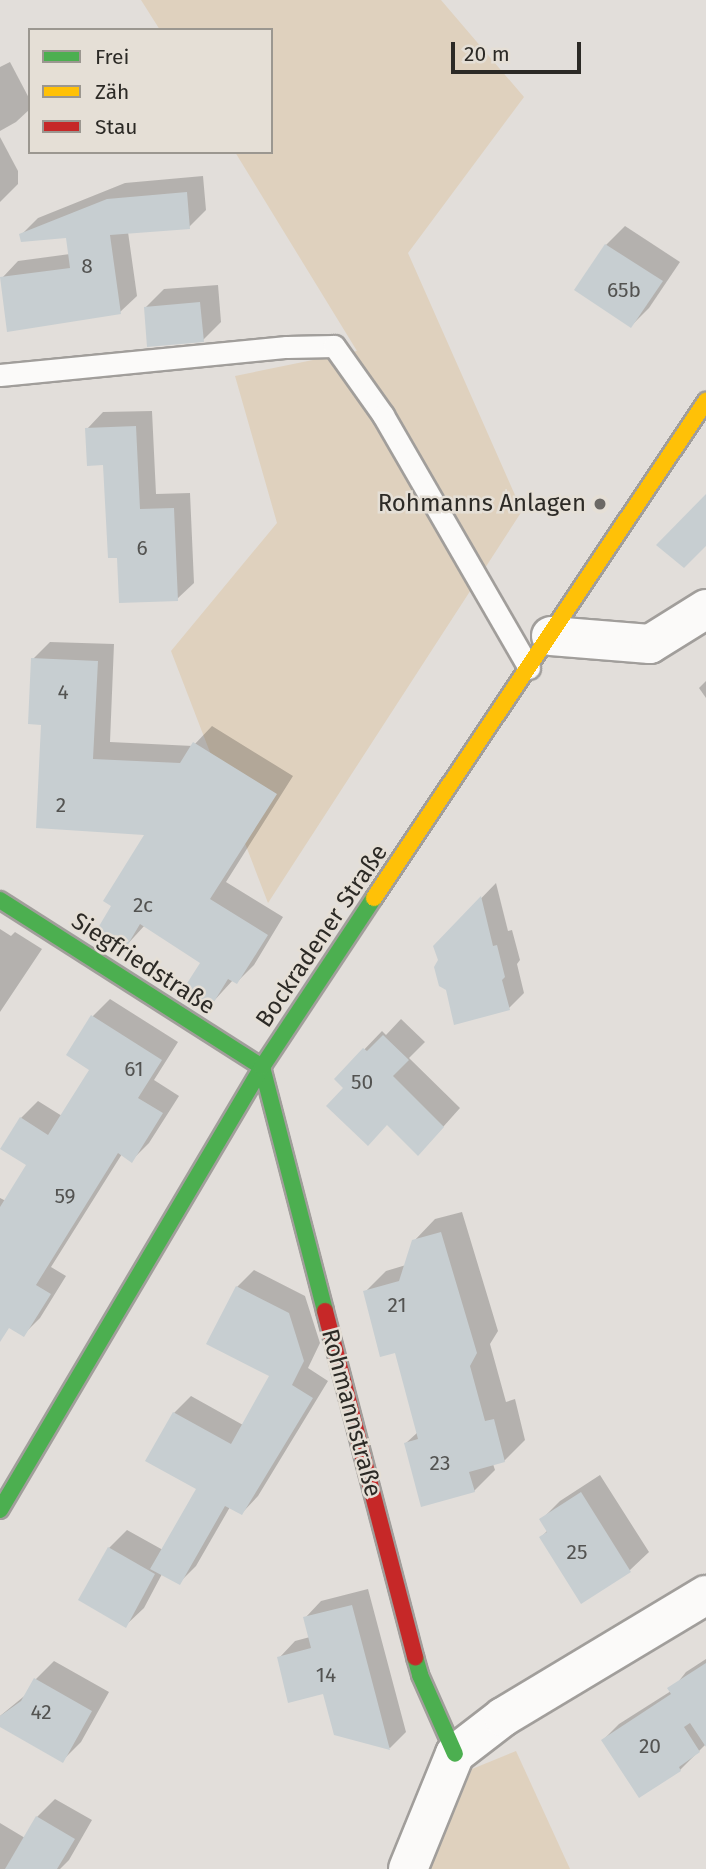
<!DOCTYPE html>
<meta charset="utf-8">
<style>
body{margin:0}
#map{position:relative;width:706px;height:1869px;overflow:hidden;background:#e2deda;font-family:"Fira Sans",sans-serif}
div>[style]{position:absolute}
.green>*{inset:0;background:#dfd1be}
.shadow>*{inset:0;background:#0003}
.building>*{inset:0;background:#c7ced1}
.roads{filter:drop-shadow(2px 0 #a19e9b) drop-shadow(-2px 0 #a19e9b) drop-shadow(0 2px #a19e9b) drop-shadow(0 -2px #a19e9b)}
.lane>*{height:21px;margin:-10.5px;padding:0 10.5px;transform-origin:10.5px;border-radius:10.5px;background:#fbfaf9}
.street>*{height:38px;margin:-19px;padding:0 19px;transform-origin:19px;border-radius:19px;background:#fbfaf9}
.fast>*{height:16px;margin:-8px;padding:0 8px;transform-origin:8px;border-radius:8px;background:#4caf50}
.slow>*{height:16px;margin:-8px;padding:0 8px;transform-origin:8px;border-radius:8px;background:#ffc107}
.jam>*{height:16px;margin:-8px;padding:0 8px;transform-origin:8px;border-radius:8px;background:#c62828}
.dots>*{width:19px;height:19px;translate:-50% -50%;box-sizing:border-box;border:4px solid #e5dfd6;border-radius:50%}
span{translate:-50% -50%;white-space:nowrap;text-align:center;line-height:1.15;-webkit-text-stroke:5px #e5dfd6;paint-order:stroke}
.number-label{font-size:21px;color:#535351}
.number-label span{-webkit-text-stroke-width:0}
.poi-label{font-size:24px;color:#2c2a26}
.right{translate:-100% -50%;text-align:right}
.street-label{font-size:24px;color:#2c2a26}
.legend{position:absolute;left:28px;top:28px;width:245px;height:126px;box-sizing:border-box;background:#e5dfd6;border:2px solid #9b9790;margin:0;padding:9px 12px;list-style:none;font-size:21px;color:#2c2a26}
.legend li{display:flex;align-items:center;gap:14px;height:35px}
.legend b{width:35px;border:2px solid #9b9790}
.scale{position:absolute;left:451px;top:42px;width:130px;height:32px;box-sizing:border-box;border:4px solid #2c2a26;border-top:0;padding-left:9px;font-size:21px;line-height:24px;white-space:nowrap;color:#2c2a26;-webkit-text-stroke:5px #e5dfd6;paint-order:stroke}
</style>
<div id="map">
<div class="green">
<i style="clip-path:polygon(141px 0,441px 0,524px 97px,408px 253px,522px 511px,268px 903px,171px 651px,277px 523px,235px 376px,357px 351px,235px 152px,271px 152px,271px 30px,160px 30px)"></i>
<i style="clip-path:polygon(516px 1751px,570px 1869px,430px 1869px,472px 1769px)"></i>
</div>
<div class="shadow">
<i style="clip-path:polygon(10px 62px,30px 100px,30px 109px,16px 122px,0 131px,0 67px)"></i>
<i style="clip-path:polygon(0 137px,18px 171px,18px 184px,0 202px)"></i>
<i style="clip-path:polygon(203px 176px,206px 210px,189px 227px,128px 232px,137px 296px,120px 312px,2px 278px,18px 261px,70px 254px,67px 236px,21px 235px,38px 218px,125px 183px)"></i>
<i style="clip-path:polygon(625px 226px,680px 262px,649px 308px,631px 326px,577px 290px,606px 245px)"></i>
<i style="clip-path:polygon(218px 285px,221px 322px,203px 340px,146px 307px,164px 289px)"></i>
<i style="clip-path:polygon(152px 411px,156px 494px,190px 493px,194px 583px,177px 599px,119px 556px,105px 464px,87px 429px,103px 412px)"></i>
<i style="clip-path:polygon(50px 642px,114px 644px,110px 742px,193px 746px,212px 726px,293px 776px,226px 882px,283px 917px,254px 965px,237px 982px,233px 980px,212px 1003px,202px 962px,145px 925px,124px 948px,114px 906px,147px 834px,43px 723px,33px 659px)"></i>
<i style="clip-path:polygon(706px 681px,706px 698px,699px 688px)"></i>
<i style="clip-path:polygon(496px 883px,508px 931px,512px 930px,520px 960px,517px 964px,524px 993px,509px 1008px,435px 946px)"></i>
<i style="clip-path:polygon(0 929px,11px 936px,15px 932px,42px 949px,0 1012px)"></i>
<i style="clip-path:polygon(110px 999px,178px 1042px,154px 1080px,179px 1096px,149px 1143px,132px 1160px,122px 1154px,51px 1267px,66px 1276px,40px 1318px,23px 1335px,0 1320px,0 1198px,6px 1201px,28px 1164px,21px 1118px,38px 1101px,62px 1116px,92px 1070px,93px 1016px)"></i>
<i style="clip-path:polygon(401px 1019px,425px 1042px,409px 1058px,460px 1108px,435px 1136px,387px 1124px,336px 1079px,382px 1031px,386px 1035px)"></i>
<i style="clip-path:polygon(462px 1212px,498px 1331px,490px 1344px,506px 1402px,515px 1399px,525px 1440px,504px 1461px,493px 1464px,495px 1470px,474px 1491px,406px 1443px,418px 1432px,396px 1351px,365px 1292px,386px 1271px,406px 1265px,414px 1241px,435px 1219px)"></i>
<i style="clip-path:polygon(254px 1270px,305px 1296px,320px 1343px,308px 1368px,328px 1381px,258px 1496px,242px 1513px,230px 1507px,196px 1566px,179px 1583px,162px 1574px,144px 1608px,125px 1626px,109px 1548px,127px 1530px,163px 1550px,199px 1489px,174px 1413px,191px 1396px,243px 1425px,271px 1376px,237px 1287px)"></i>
<i style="clip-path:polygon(600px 1475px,649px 1552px,630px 1570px,581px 1602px,541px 1537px,548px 1530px,542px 1519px,560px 1501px)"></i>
<i style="clip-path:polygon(368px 1589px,406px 1732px,390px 1748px,335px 1734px,324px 1691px,279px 1658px,295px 1641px,310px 1637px,305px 1618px,321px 1601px)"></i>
<i style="clip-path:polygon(706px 1659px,706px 1744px,680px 1770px,603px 1740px,619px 1724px,671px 1691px,686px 1672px)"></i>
<i style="clip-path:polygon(54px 1661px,109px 1692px,81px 1742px,63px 1760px,0 1725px,0 1716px,28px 1693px,36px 1679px)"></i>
<i style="clip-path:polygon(55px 1799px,92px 1820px,69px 1860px,60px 1869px,0 1869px,0 1823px,25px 1838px,37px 1817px)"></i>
</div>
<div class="building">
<i style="clip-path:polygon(187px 192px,190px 229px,110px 235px,121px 314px,7px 332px,0 277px,70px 268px,66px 238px,21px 242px,19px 234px,107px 199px)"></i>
<i style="clip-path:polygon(605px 244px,663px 281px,631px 328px,574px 290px)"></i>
<i style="clip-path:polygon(200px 302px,204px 342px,147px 347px,144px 307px)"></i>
<i style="clip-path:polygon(136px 426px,140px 509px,174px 508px,178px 601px,119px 603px,117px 558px,108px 558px,103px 465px,87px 466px,85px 428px)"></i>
<i style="clip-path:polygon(706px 494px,706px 546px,684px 568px,656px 545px)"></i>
<i style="clip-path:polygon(31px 658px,98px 661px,93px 759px,180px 763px,193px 742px,277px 794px,210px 899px,268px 935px,237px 984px,228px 979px,212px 1005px,184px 988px,200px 963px,140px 924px,124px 951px,95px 933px,111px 906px,103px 901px,144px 835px,36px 828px,41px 725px,28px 724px)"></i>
<i style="clip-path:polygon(481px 896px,493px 946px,497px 945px,505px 977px,502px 980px,510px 1010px,454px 1025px,446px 990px,439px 986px,434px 967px,438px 960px,433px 946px)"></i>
<i style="clip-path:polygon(91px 1015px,162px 1060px,138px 1098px,163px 1113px,132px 1163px,118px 1153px,36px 1285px,51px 1294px,24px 1337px,9px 1328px,0 1342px,0 1207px,26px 1165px,0 1149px,20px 1117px,48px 1135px,89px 1070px,66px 1055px)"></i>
<i style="clip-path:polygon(383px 1035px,409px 1060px,393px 1076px,444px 1127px,418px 1156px,387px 1125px,368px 1146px,326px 1106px,343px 1088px,334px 1079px,363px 1048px,367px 1051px)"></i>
<i style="clip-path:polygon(441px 1232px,477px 1353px,470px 1366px,485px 1421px,494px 1419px,505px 1462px,469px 1472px,475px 1492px,421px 1507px,404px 1443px,418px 1439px,395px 1353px,380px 1357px,363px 1291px,399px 1281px,412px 1240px)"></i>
<i style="clip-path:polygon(236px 1286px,289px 1313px,304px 1361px,292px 1385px,313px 1398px,242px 1515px,225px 1506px,180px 1585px,150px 1569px,196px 1489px,145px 1461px,173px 1412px,231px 1444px,269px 1376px,206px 1344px)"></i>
<i style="clip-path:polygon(581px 1492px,631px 1572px,581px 1604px,539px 1537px,547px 1532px,539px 1519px)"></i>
<i style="clip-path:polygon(108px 1547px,155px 1574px,126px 1628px,78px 1600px)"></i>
<i style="clip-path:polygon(352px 1605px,377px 1700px,390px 1750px,334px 1735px,323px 1694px,288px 1703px,277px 1657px,311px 1648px,303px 1617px)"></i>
<i style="clip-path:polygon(706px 1663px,706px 1747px,690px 1723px,684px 1727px,700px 1752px,679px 1767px,681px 1771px,639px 1798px,601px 1740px,671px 1694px,667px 1688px)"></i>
<i style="clip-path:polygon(34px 1678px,92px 1711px,63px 1763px,0 1727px,0 1716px,21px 1701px)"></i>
<i style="clip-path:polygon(36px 1816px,75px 1839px,57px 1869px,5px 1869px)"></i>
</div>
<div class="roads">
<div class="lane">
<i style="left:0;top:375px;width:288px;rotate:-5.6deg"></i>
<i style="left:287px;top:347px;width:47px;rotate:-1.2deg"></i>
<i style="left:334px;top:346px;width:85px;rotate:54.6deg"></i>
<i style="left:383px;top:415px;width:292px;rotate:60deg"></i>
</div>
<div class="street">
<i style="left:551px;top:636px;width:99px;rotate:4.6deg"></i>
<i style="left:650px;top:644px;width:66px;rotate:-32deg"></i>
<i style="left:408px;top:1869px;width:124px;rotate:-67.8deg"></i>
<i style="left:455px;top:1754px;width:61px;rotate:-37.6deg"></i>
<i style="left:503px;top:1717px;width:237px;rotate:-31deg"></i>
</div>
<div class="fast">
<i style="left:0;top:900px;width:311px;rotate:32.5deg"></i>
<i style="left:262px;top:1067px;width:252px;rotate:75.5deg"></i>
<i style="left:0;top:1510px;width:515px;rotate:-59.4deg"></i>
<i style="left:262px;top:1067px;width:203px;rotate:-56.5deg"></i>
<i style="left:415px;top:1657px;width:19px;rotate:74deg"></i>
<i style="left:420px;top:1675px;width:86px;rotate:66.1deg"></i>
</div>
<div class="slow">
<i style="left:374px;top:898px;width:598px;rotate:-56.26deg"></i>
</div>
<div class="jam">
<i style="left:325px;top:1311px;width:358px;rotate:75.4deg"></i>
</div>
</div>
<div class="dots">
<i style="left:600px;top:504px;background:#6c6965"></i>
</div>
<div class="number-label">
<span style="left:87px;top:266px">8</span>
<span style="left:624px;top:290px">65b</span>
<span style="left:142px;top:548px">6</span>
<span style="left:63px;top:692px">4</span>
<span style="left:61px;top:805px">2</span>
<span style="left:143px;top:905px">2c</span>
<span style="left:134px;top:1069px">61</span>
<span style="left:362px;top:1082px">50</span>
<span style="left:65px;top:1196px">59</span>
<span style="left:397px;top:1305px">21</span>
<span style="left:440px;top:1463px">23</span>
<span style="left:577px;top:1552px">25</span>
<span style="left:326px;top:1675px">14</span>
<span style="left:41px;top:1712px">42</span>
<span style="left:650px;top:1746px">20</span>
</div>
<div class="poi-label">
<span class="right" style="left:586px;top:504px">Rohmanns Anlagen</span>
</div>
<div class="street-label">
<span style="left:322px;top:936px;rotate:-56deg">Bockradener Straße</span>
<span style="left:143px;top:964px;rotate:33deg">Siegfriedstraße</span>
<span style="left:351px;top:1413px;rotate:75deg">Rohmannstraße</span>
</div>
<ul class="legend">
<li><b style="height:9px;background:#4caf50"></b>Frei</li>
<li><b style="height:9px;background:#ffc107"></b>Zäh</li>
<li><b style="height:9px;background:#c62828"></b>Stau</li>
</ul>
<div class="scale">20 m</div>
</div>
